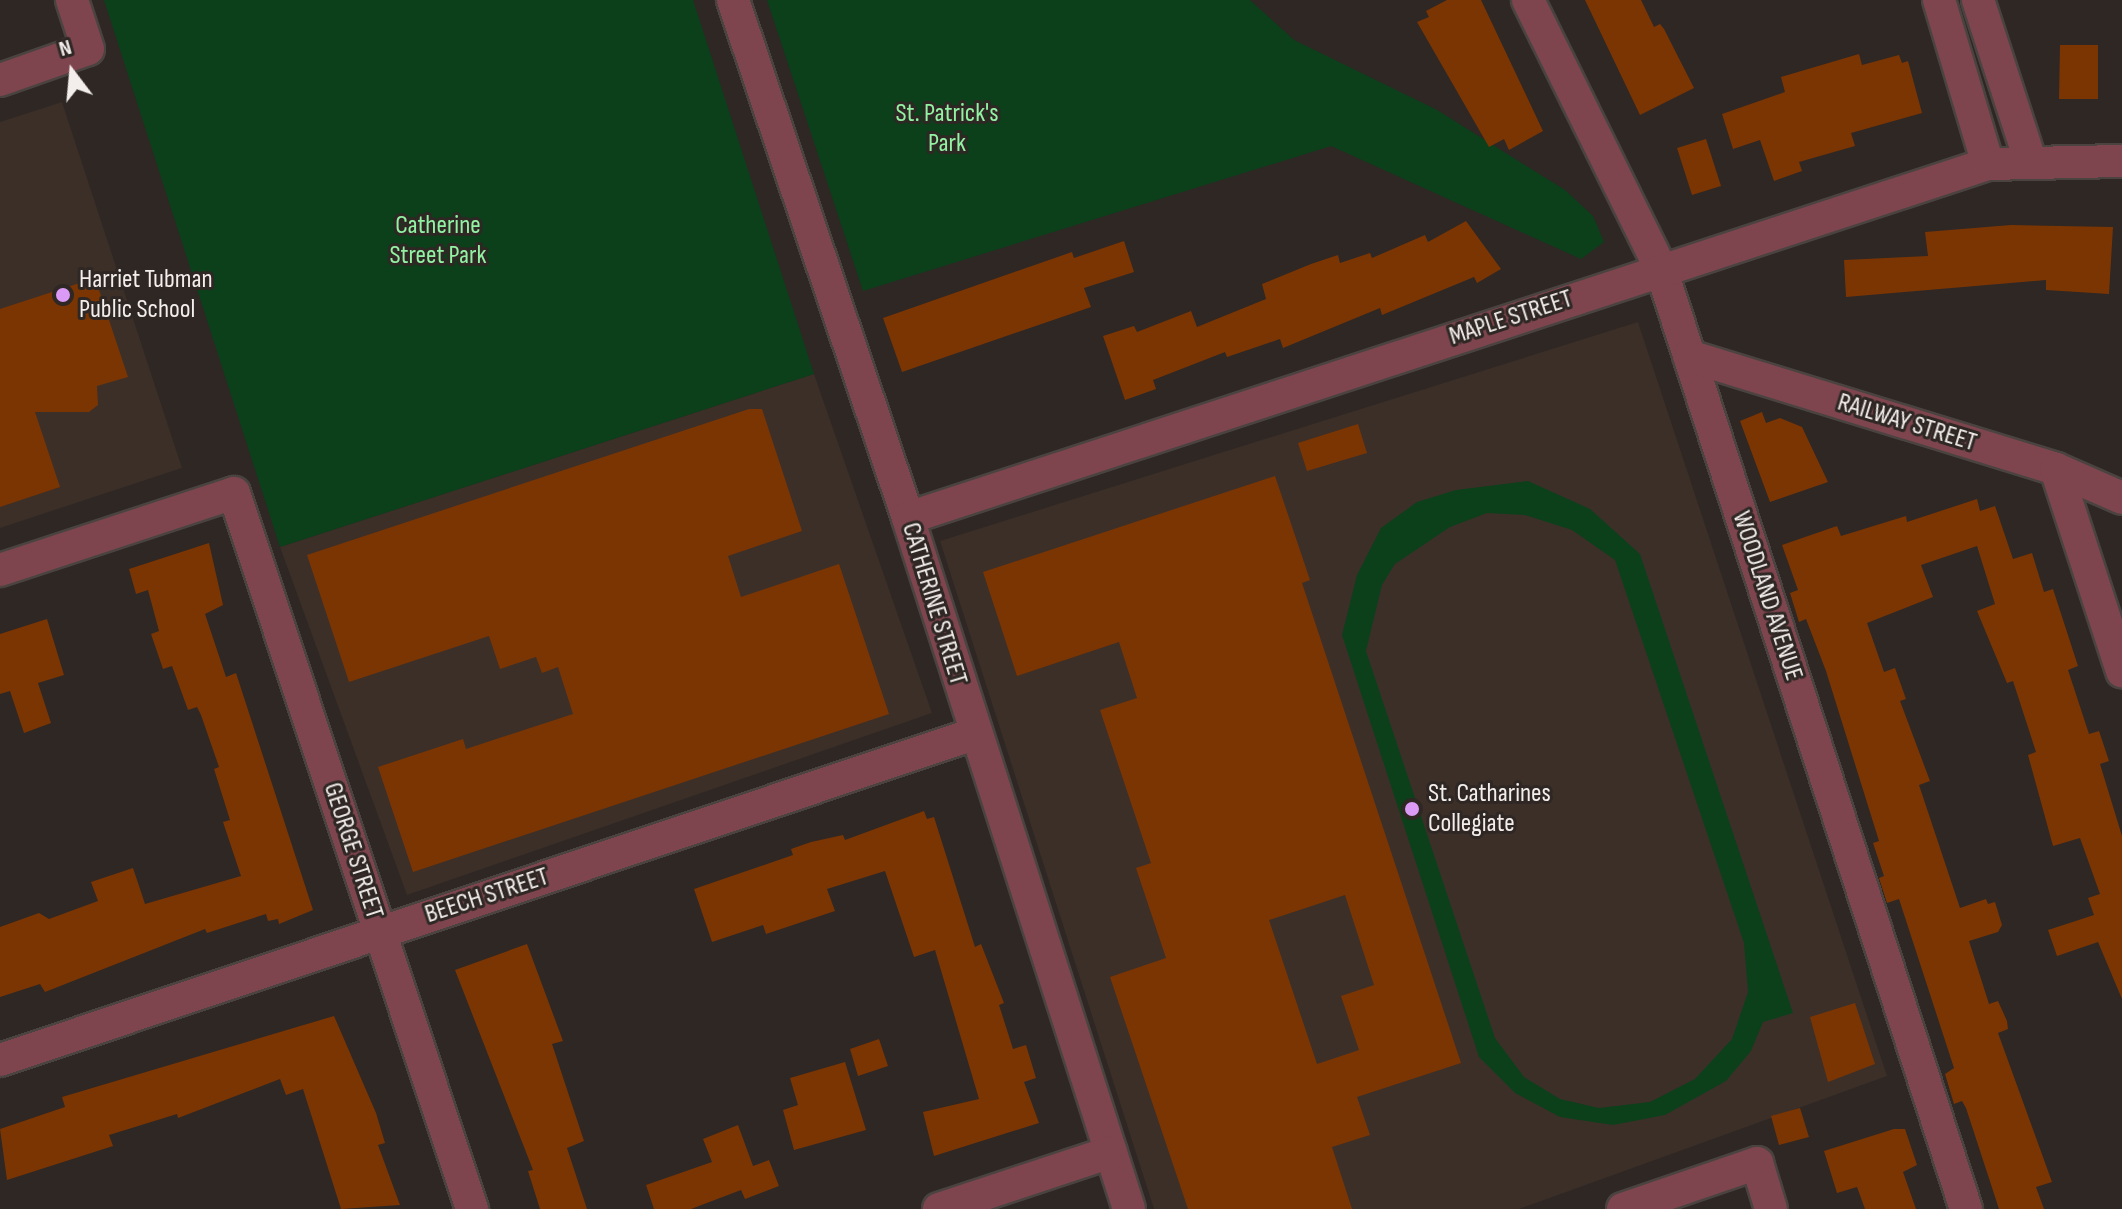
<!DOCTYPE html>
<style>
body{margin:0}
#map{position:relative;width:2122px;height:1209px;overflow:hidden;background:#2e2724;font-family:"Sofia Sans Condensed",sans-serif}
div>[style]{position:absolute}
.built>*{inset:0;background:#3c2f28}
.green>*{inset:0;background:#0b401a}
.building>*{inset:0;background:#7b3503}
.roads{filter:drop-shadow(2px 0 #4a4340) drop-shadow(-2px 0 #4a4340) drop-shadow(0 2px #4a4340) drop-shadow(0 -2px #4a4340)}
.minor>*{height:32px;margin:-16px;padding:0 16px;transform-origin:16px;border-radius:16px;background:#7e454e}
.dots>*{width:22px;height:22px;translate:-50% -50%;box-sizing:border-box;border:4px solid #2e2724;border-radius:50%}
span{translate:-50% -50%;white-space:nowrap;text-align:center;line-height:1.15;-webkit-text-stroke:6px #2e2724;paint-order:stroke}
.park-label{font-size:26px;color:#92f2a3}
.poi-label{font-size:26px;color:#f3eeec}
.left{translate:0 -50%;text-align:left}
.street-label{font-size:26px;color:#f3eeec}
.north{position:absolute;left:32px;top:32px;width:80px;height:80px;-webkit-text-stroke:6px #2e2724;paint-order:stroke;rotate:344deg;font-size:22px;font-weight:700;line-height:32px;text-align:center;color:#f3eeec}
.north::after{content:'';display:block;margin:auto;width:28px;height:36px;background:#f3eeec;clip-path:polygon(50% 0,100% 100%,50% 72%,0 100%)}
</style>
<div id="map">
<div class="built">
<i style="clip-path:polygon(62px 102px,182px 468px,0 528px,0 122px)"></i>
<i style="clip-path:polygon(1638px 322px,1887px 1076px,1519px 1209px,1154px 1209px,940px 541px)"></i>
<i style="clip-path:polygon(814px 374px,932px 713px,407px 895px,280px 547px)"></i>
</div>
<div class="green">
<i style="clip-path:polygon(104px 0,693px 0,814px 374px,280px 547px)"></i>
<i style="clip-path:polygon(767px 0,1250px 0,1294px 40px,1437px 110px,1565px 190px,1593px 216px,1604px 242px,1581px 259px,1331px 146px,863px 291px)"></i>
<i style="clip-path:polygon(evenodd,1528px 481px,1590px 509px,1640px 554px,1793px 1013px,1763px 1022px,1751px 1051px,1726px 1081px,1665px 1115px,1613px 1125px,1560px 1117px,1515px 1093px,1479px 1057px,1342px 635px,1357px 575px,1381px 528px,1417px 502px,1456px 490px,1528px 481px,1487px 513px,1525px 515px,1572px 530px,1615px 560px,1744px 943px,1748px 992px,1732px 1039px,1695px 1079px,1650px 1102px,1599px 1108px,1560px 1099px,1524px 1077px,1495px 1038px,1366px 651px,1382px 585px,1395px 564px,1450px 527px,1487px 513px)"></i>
</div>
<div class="building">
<i style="clip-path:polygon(1447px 0,1481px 0,1543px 131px,1509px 150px,1504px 139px,1489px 147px,1417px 22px,1429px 17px,1426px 11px)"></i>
<i style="clip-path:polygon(1585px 0,1641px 0,1654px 27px,1660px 24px,1664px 29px,1694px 88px,1640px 115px)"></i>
<i style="clip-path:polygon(2060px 45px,2098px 45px,2098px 99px,2059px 99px)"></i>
<i style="clip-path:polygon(1859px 54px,1862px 65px,1899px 55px,1902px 63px,1908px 61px,1922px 113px,1851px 133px,1855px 146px,1799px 162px,1802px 171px,1774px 181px,1760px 140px,1733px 149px,1722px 114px,1785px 92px,1781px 77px)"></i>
<i style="clip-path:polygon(1706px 139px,1721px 186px,1692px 195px,1677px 148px)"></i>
<i style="clip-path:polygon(1466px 221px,1501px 269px,1477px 283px,1474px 277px,1382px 315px,1380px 308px,1283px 348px,1280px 339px,1227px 357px,1225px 352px,1153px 380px,1156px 389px,1125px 400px,1103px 336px,1134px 326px,1137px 332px,1191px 311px,1197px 327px,1266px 299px,1262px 284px,1311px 264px,1338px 255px,1340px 263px,1370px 253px,1372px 258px,1425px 235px,1428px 242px)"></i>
<i style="clip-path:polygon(2011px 225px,2113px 227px,2109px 294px,2046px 290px,2046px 280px,1846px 297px,1844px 260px,1928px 256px,1925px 232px)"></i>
<i style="clip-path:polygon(1124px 241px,1134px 272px,1084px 288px,1091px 307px,902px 372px,883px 318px,1072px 252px,1074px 258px)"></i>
<i style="clip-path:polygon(95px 278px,128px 377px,97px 386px,98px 405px,89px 412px,35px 412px,60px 487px,0 507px,0 309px)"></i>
<i style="clip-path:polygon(749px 409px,762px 409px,802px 531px,728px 556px,741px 597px,839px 564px,889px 714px,413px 872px,378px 767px,463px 739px,466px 749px,573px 714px,558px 667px,542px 673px,536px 657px,500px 669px,489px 636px,349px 682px,307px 555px)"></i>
<i style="clip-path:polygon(1762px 412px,1766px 423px,1780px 418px,1802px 427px,1828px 482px,1770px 502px,1740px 421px)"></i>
<i style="clip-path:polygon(1358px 424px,1367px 453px,1307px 471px,1298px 443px)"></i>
<i style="clip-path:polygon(evenodd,1275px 476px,1310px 580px,1302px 583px,1461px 1063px,1357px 1097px,1370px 1135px,1332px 1147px,1352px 1209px,1188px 1209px,1110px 977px,1166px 958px,1136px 868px,1151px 863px,1100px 710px,1137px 698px,1119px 642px,1017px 676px,983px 572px,1275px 476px,1345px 895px,1374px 985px,1341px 996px,1359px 1050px,1317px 1064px,1269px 920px,1345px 895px)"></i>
<i style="clip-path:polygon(1977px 499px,1980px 511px,1995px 506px,2013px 559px,2032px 553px,2044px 592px,2053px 589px,2078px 666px,2068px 670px,2089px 734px,2099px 731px,2109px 761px,2100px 764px,2122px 836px,2122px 999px,2098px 942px,2057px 956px,2048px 930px,2094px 915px,2088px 898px,2100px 894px,2080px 838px,2053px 846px,2028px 755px,2036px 752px,2013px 681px,2007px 683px,1977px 611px,1995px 604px,1977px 546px,1921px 565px,1933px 597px,1867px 623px,1884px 672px,1895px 668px,1906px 699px,1900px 701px,1930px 781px,1919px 785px,1960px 908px,1986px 899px,1988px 904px,1995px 902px,2002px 925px,1998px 932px,1969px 941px,1989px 1004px,1998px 1001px,2007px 1021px,2008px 1029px,1998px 1033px,2052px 1182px,2036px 1187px,2044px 1209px,1999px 1209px,1966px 1108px,1962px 1101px,1954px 1104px,1945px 1074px,1954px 1068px,1899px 899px,1887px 903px,1879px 878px,1884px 876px,1873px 843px,1879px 841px,1826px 671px,1806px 619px,1799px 622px,1790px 593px,1798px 590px,1782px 545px,1837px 526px,1841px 536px,1906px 516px,1907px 522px)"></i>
<i style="clip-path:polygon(209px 543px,223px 605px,205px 614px,226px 677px,236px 673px,313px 910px,279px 924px,278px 919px,268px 921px,266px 914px,207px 933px,205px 929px,45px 992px,40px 984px,0 997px,0 927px,39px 913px,49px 919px,98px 901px,91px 882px,133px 868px,145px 904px,241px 876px,223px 822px,230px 820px,214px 769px,219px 767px,201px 715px,197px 707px,188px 710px,172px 666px,163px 669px,151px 634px,159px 631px,148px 590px,136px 594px,129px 569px)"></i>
<i style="clip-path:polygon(47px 619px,64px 675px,38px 683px,51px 723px,24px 733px,10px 691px,0 694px,0 634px)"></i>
<i style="clip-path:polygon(924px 811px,927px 819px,934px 817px,975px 947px,981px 944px,1004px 1003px,999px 1005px,1013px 1049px,1026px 1045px,1036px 1078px,1024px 1082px,1039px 1123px,934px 1156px,923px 1112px,979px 1099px,935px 950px,914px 957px,885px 871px,827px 889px,835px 911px,766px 934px,763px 925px,712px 942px,694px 889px,793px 855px,791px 849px,811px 842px,843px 835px,845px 840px)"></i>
<i style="clip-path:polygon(527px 944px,563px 1041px,552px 1044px,584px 1141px,567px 1148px,587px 1209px,540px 1209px,528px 1171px,533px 1170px,455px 970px)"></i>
<i style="clip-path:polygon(1855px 1003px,1875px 1064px,1828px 1082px,1810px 1017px)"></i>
<i style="clip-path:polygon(334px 1016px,376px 1113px,385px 1143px,378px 1145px,400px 1205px,341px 1209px,303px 1089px,286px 1095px,280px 1079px,178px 1118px,177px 1114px,109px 1135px,113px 1146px,7px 1180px,0 1129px,65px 1107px,62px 1097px)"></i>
<i style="clip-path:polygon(879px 1039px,888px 1066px,858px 1076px,850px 1049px)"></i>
<i style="clip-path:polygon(845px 1062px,866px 1130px,794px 1150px,783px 1110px,798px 1105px,790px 1078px)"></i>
<i style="clip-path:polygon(1800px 1108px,1809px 1137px,1779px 1145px,1771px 1116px)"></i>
<i style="clip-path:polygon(738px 1125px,753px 1166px,769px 1160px,779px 1186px,745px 1199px,741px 1190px,691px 1209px,654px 1209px,646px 1185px,712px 1162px,703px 1139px)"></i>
<i style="clip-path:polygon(1894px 1129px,1905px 1129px,1917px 1165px,1903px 1172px,1916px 1209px,1865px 1209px,1857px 1187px,1837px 1193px,1824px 1151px)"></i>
</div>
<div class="roads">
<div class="minor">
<i style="left:733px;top:0;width:547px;rotate:71.33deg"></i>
<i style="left:908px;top:518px;width:725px;rotate:72.26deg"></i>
<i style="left:1528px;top:0;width:300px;rotate:63.7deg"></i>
<i style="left:1661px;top:269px;width:988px;rotate:72.02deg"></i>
<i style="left:1939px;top:0;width:171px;rotate:73.4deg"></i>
<i style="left:1978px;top:0;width:168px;rotate:72deg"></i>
<i style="left:0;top:80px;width:93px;rotate:-19.4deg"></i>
<i style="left:88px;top:49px;width:52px;rotate:-108.1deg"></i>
<i style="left:1689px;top:356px;width:384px;rotate:17.1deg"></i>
<i style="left:2056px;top:469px;width:72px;rotate:23.7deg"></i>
<i style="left:2056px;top:469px;width:213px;rotate:71.9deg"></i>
<i style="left:908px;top:518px;width:1137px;rotate:-18.15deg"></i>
<i style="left:1988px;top:164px;width:134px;rotate:-1.3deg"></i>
<i style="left:0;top:570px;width:246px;rotate:-18.2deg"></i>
<i style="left:234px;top:493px;width:755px;rotate:71.61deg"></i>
<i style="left:0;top:1060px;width:1027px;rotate:-18.51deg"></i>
<i style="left:939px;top:1209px;width:181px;rotate:-18.3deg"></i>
<i style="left:1623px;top:1209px;width:142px;rotate:-18.9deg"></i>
<i style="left:1757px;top:1163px;width:48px;rotate:73.1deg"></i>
</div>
</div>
<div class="dots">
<i style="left:63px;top:295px;background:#db9af6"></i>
<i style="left:1412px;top:809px;background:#db9af6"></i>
</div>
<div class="park-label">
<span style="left:947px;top:129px">St. Patrick's<br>Park</span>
<span style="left:438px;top:241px">Catherine<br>Street Park</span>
</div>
<div class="poi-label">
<span class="left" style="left:79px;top:295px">Harriet Tubman<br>Public School</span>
<span class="left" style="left:1428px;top:809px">St. Catharines<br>Collegiate</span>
</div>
<div class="street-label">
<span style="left:1511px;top:318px;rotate:-18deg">MAPLE STREET</span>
<span style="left:1907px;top:423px;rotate:17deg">RAILWAY STREET</span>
<span style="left:1767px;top:596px;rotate:72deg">WOODLAND AVENUE</span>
<span style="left:934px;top:604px;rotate:73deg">CATHERINE STREET</span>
<span style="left:353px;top:851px;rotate:72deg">GEORGE STREET</span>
<span style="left:487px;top:896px;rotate:-18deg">BEECH STREET</span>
</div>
<div class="north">N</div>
</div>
